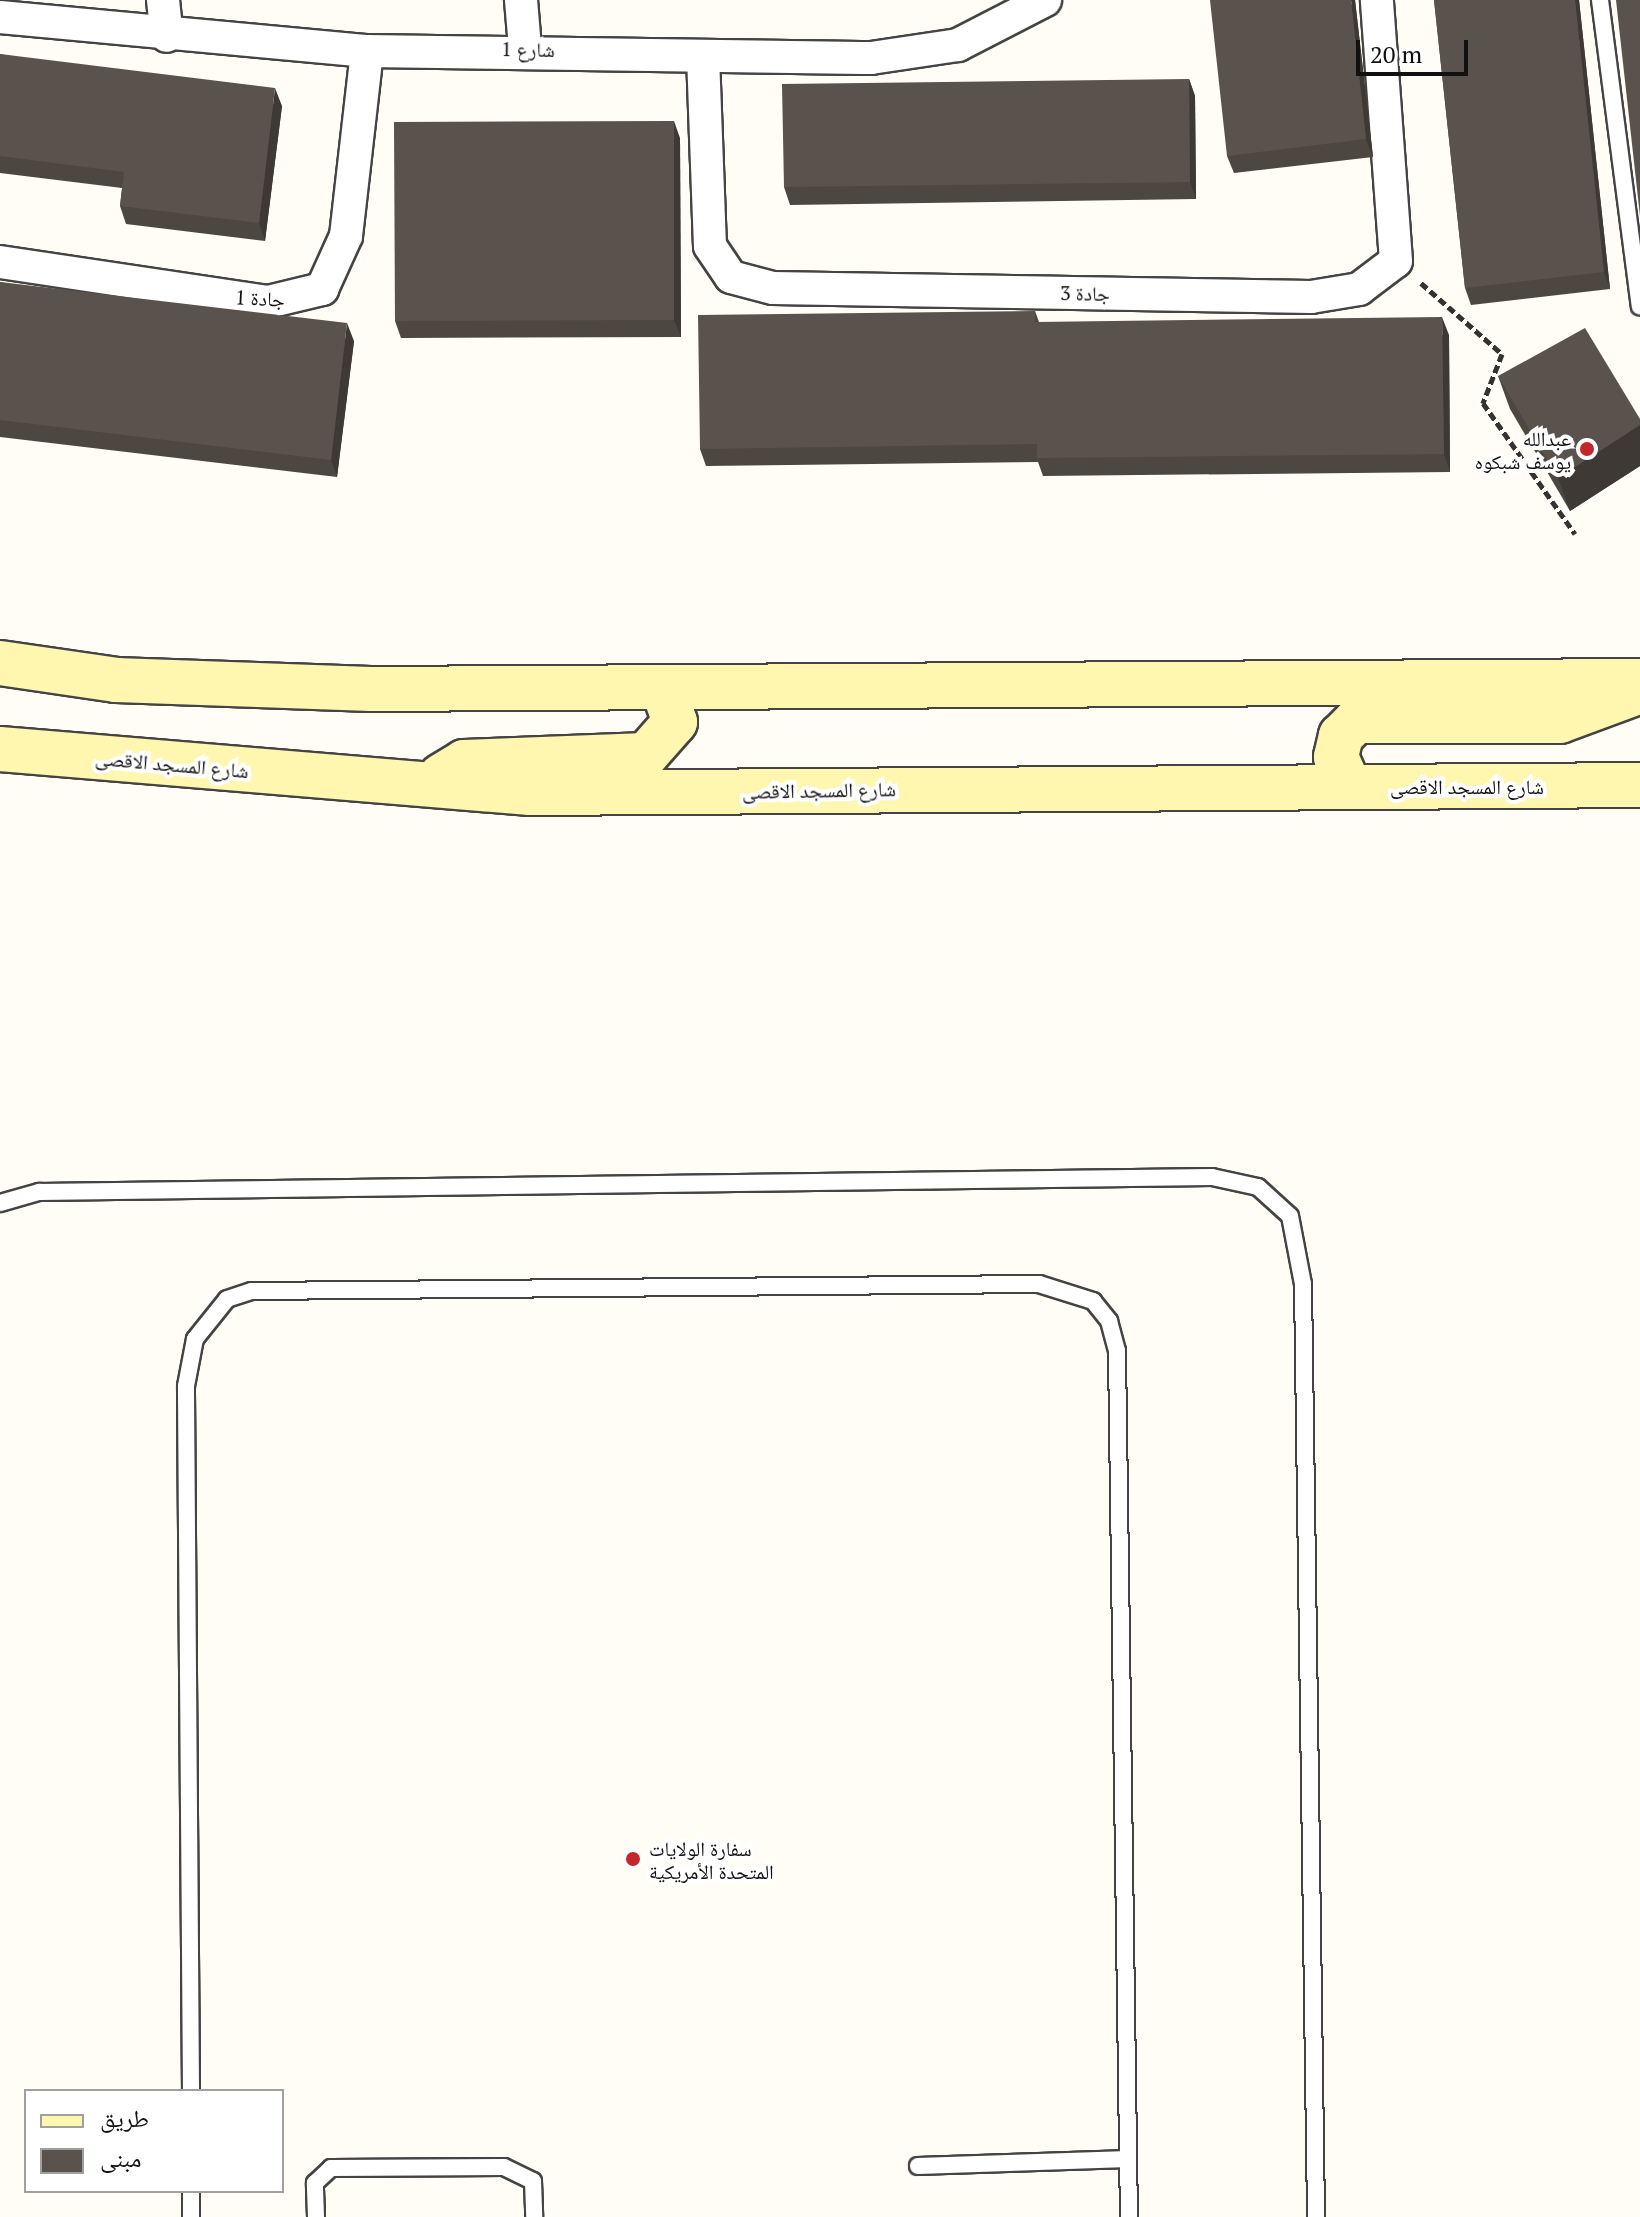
<!DOCTYPE html>
<meta charset="utf-8">
<style>
body{margin:0}
#map{position:relative;width:1640px;height:2217px;overflow:hidden;background:#fffdf5;font-family:"PT Serif","Noto Naskh Arabic",serif}
div>[style]{position:absolute}
.path>*{height:5px;margin-top:-2.5px;transform-origin:0;background:repeating-linear-gradient(90deg,#333 0 8px,transparent 0 12px)}
.roads{filter:drop-shadow(2px 0 #444) drop-shadow(-2px 0 #444) drop-shadow(0 2px #444) drop-shadow(0 -2px #444)}
.lane>*{height:16px;margin:-8px;padding:0 8px;transform-origin:8px;border-radius:8px;background:#fff}
.street>*{height:32px;margin:-16px;padding:0 16px;transform-origin:16px;border-radius:16px;background:#fff}
.secondary>*{height:44px;margin:-22px;padding:0 22px;transform-origin:22px;border-radius:22px;background:#fff6b0}
.wall>*{inset:0;background:#4d4742}
.shaded-wall>*{inset:0;background:#3f3936}
.building>*{inset:0;background:#5a524d}
.dots>*{width:22px;height:22px;translate:-50% -50%;box-sizing:border-box;border:4px solid #fff;border-radius:50%}
span{translate:-50% -50%;white-space:nowrap;text-align:center;line-height:1.15;-webkit-text-stroke:8px #fff;paint-order:stroke}
.street-label{font-size:20px;color:#111}
.poi-label{font-size:20px;color:#111}
.right{translate:-100% -50%;text-align:right}
.left{translate:0 -50%;text-align:left}
.legend{position:absolute;left:24px;top:2089px;width:260px;height:104px;box-sizing:border-box;background:#fff;border:2px solid #a0a0a0;margin:0;padding:10px 14px;list-style:none;font-size:24px;color:#111}
.legend li{display:flex;align-items:center;gap:16px;height:40px}
.legend b{width:40px;border:2px solid #a0a0a0}
.scale{position:absolute;left:1356px;top:40px;width:112px;height:36px;box-sizing:border-box;border:4px solid #111;border-top:0;padding-left:10px;font-size:24px;line-height:28px;white-space:nowrap;color:#111;-webkit-text-stroke:6px #fff;paint-order:stroke}
</style>
<div id="map">
<div class="path">
<i style="left:1421px;top:283px;width:108px;rotate:41.2deg"></i>
<i style="left:1502px;top:354px;width:53px;rotate:111.2deg"></i>
<i style="left:1483px;top:403px;width:160px;rotate:54.9deg"></i>
</div>
<div class="roads">
<div class="lane">
<i style="left:1600px;top:0;width:309px;rotate:82.6deg"></i>
<i style="left:0;top:1203px;width:41px;rotate:-15.8deg"></i>
<i style="left:39px;top:1192px;width:1173px;rotate:-0.73deg"></i>
<i style="left:1212px;top:1177px;width:47px;rotate:12.3deg"></i>
<i style="left:1258px;top:1187px;width:43px;rotate:42.2deg"></i>
<i style="left:1290px;top:1216px;width:69px;rotate:79.2deg"></i>
<i style="left:1303px;top:1284px;width:933px;rotate:89.2deg"></i>
<i style="left:191px;top:2091px;width:705px;rotate:-90.41deg"></i>
<i style="left:186px;top:1386px;width:48px;rotate:-79.2deg"></i>
<i style="left:195px;top:1339px;width:51px;rotate:-51.3deg"></i>
<i style="left:227px;top:1299px;width:26px;rotate:-18deg"></i>
<i style="left:252px;top:1291px;width:787px;rotate:-0.51deg"></i>
<i style="left:1039px;top:1284px;width:57px;rotate:17.5deg"></i>
<i style="left:1093px;top:1301px;width:26px;rotate:51deg"></i>
<i style="left:1109px;top:1321px;width:31px;rotate:75deg"></i>
<i style="left:1117px;top:1351px;width:866px;rotate:89.21deg"></i>
<i style="left:918px;top:2166px;width:210px;rotate:-1.9deg"></i>
<i style="left:191px;top:2191px;width:26px;rotate:90deg"></i>
<i style="left:316px;top:2217px;width:34px;rotate:-92deg"></i>
<i style="left:315px;top:2183px;width:22px;rotate:-43deg"></i>
<i style="left:331px;top:2168px;width:173px;rotate:-0.3deg"></i>
<i style="left:504px;top:2167px;width:32px;rotate:26deg"></i>
<i style="left:533px;top:2181px;width:36px;rotate:88deg"></i>
</div>
<div class="street">
<i style="left:163px;top:0;width:36px;rotate:84deg"></i>
<i style="left:521px;top:0;width:48px;rotate:85.2deg"></i>
<i style="left:0;top:17px;width:369px;rotate:5.3deg"></i>
<i style="left:367px;top:51px;width:504px;rotate:0.8deg"></i>
<i style="left:871px;top:58px;width:88px;rotate:-8.5deg"></i>
<i style="left:958px;top:45px;width:98px;rotate:-27.3deg"></i>
<i style="left:703px;top:56px;width:190px;rotate:87.9deg"></i>
<i style="left:710px;top:246px;width:37px;rotate:56deg"></i>
<i style="left:731px;top:277px;width:43px;rotate:14.7deg"></i>
<i style="left:773px;top:288px;width:538px;rotate:0.96deg"></i>
<i style="left:1311px;top:297px;width:49px;rotate:-9.5deg"></i>
<i style="left:1359px;top:289px;width:46px;rotate:-37.1deg"></i>
<i style="left:1396px;top:261px;width:262px;rotate:-94.2deg"></i>
<i style="left:0;top:262px;width:271px;rotate:8.5deg"></i>
<i style="left:268px;top:302px;width:56px;rotate:-13.5deg"></i>
<i style="left:322px;top:289px;width:58px;rotate:-65.6deg"></i>
<i style="left:346px;top:236px;width:186px;rotate:-83.5deg"></i>
</div>
<div class="secondary">
<i style="left:0;top:663px;width:117px;rotate:8.3deg"></i>
<i style="left:116px;top:680px;width:255px;rotate:2deg"></i>
<i style="left:371px;top:689px;width:1269px;rotate:-0.36deg"></i>
<i style="left:0;top:749px;width:532px;rotate:4.75deg"></i>
<i style="left:530px;top:793px;width:1110px;rotate:-0.41deg"></i>
<i style="left:441px;top:776px;width:27px;rotate:-31deg"></i>
<i style="left:464px;top:762px;width:182px;rotate:-2.2deg"></i>
<i style="left:646px;top:755px;width:44px;rotate:-48.7deg"></i>
<i style="left:675px;top:722px;width:32px;rotate:-110deg"></i>
<i style="left:1349px;top:786px;width:32px;rotate:-114deg"></i>
<i style="left:1336px;top:757px;width:22px;rotate:-77deg"></i>
<i style="left:1341px;top:736px;width:21px;rotate:-45deg"></i>
<i style="left:1356px;top:721px;width:204px"></i>
<i style="left:1560px;top:721px;width:83px;rotate:-20.4deg"></i>
</div>
</div>
<div class="wall">
<i style="clip-path:polygon(1355px 0,1373px 157px,1234px 173px,1227px 156px)"></i>
<i style="clip-path:polygon(1434px 0,1579px 0,1610px 289px,1471px 305px,1465px 288px)"></i>
<i style="clip-path:polygon(0 54px,282px 106px,265px 241px,126px 224px,120px 206px,122px 188px,0 173px)"></i>
<i style="clip-path:polygon(1189px 79px,1195px 96px,1196px 199px,790px 205px,784px 187px)"></i>
<i style="clip-path:polygon(680px 138px,681px 337px,401px 338px,395px 321px)"></i>
<i style="clip-path:polygon(0 282px,354px 341px,337px 477px,0 437px)"></i>
<i style="clip-path:polygon(1035px 311px,1039px 322px,1449px 335px,1450px 472px,1043px 476px,1038px 462px,706px 466px,700px 449px)"></i>
<i style="clip-path:polygon(1498px 376px,1640px 419px,1640px 466px,1570px 511px,1510px 409px)"></i>
</div>
<div class="shaded-wall">
<i style="clip-path:polygon(1351px 0,1355px 0,1373px 157px,1366px 139px)"></i>
<i style="clip-path:polygon(1575px 0,1579px 0,1610px 289px,1604px 272px)"></i>
<i style="clip-path:polygon(1189px 79px,1195px 96px,1196px 199px,1190px 182px)"></i>
<i style="clip-path:polygon(275px 88px,282px 106px,265px 241px,259px 223px)"></i>
<i style="clip-path:polygon(674px 121px,680px 138px,681px 337px,674px 320px)"></i>
<i style="clip-path:polygon(1442px 317px,1449px 335px,1450px 472px,1444px 454px)"></i>
<i style="clip-path:polygon(347px 323px,354px 341px,337px 477px,331px 460px)"></i>
<i style="clip-path:polygon(1640px 425px,1640px 466px,1570px 511px,1558px 478px)"></i>
</div>
<div class="building">
<i style="clip-path:polygon(1210px 0,1351px 0,1366px 139px,1227px 156px)"></i>
<i style="clip-path:polygon(1434px 0,1575px 0,1604px 272px,1465px 288px)"></i>
<i style="clip-path:polygon(1616px 0,1640px 0,1640px 216px)"></i>
<i style="clip-path:polygon(0 54px,275px 88px,259px 223px,120px 206px,124px 172px,0 156px)"></i>
<i style="clip-path:polygon(1189px 79px,1190px 182px,784px 187px,782px 84px)"></i>
<i style="clip-path:polygon(674px 121px,674px 320px,395px 321px,394px 122px)"></i>
<i style="clip-path:polygon(0 282px,347px 323px,331px 460px,0 420px)"></i>
<i style="clip-path:polygon(1035px 311px,1035px 322px,1442px 317px,1444px 454px,1037px 458px,1037px 444px,700px 449px,698px 315px)"></i>
<i style="clip-path:polygon(1585px 328px,1640px 419px,1640px 425px,1558px 478px,1498px 376px)"></i>
</div>
<div class="dots">
<i style="left:1587px;top:449px;background:#c4262e"></i>
<i style="left:633px;top:1859px;background:#c4262e"></i>
</div>
<div class="street-label">
<span style="left:528px;top:49px;rotate:1deg">شارع 1</span>
<span style="left:1085px;top:293px;rotate:1deg">جادة 3</span>
<span style="left:260px;top:298px;rotate:3deg">جادة 1</span>
<span style="left:172px;top:764px;rotate:5deg">شارع المسجد الاقصى</span>
<span style="left:1467px;top:786px">شارع المسجد الاقصى</span>
<span style="left:819px;top:790px;rotate:-1deg">شارع المسجد الاقصى</span>
</div>
<div class="poi-label">
<span class="right" style="left:1571px;top:450px">عبدالله<br>يوسف شبكوه</span>
<span class="left" style="left:649px;top:1860px">سفارة الولايات<br>المتحدة الأمريكية</span>
</div>
<ul class="legend">
<li><b style="height:10px;background:#fff6b0"></b>طريق</li>
<li><b style="height:22px;background:#5a524d"></b>مبنى</li>
</ul>
<div class="scale">20 m</div>
</div>
